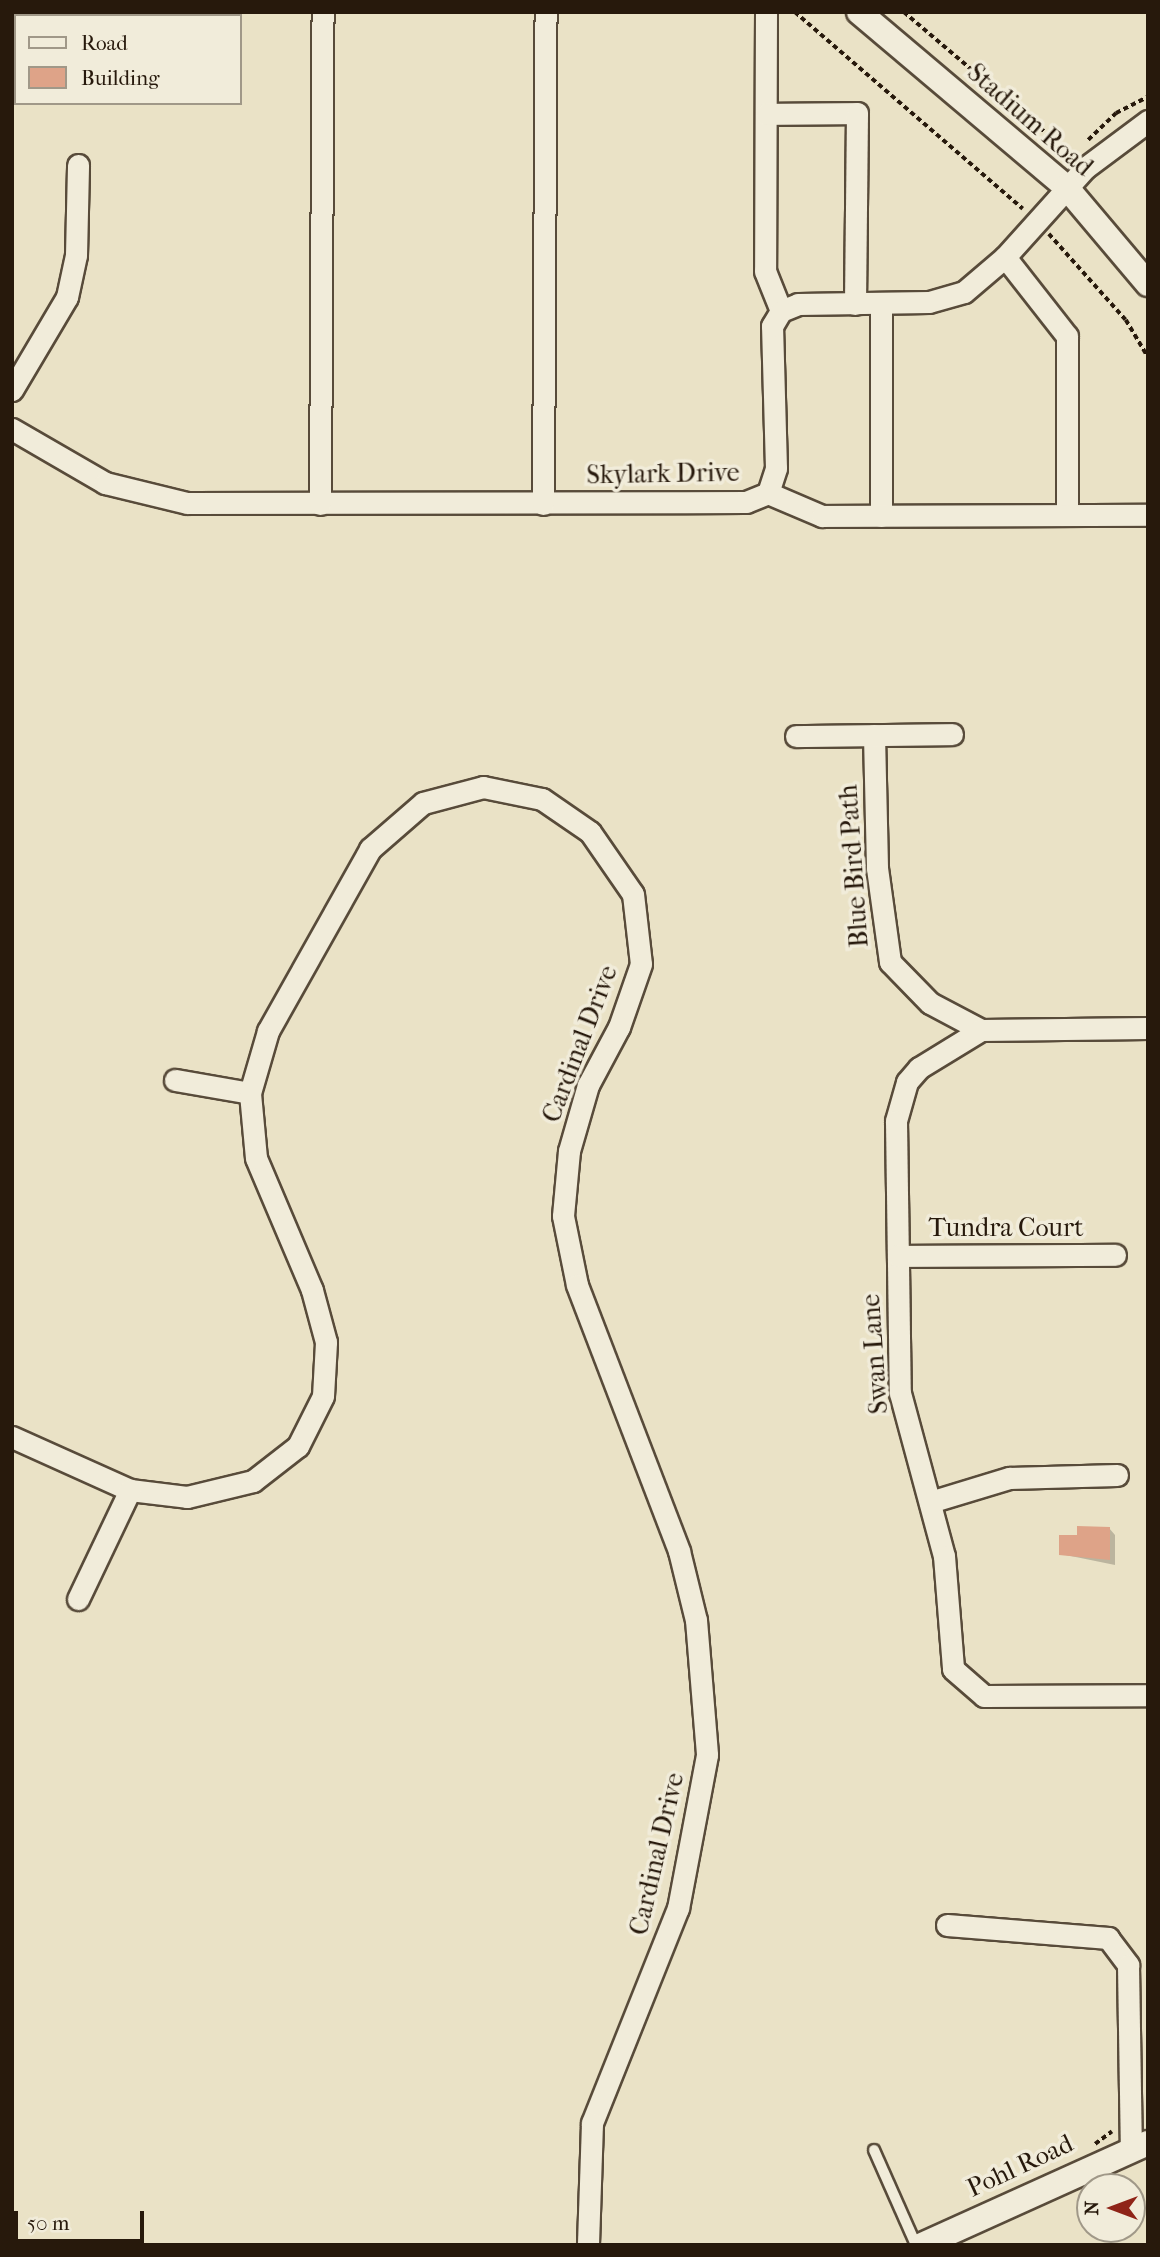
<!DOCTYPE html>
<style>
body{margin:0}
#map{position:relative;width:1160px;height:2257px;overflow:hidden;background:#eae2c6;font-family:"IM FELL French Canon",serif}
div>[style]{position:absolute}
.shadow>*{inset:0;background:#0003}
.building>*{inset:0;background:#dea388}
.path>*{height:3.5px;margin-top:-1.75px;transform-origin:0;background:repeating-linear-gradient(90deg,#27190c 0 5px,transparent 0 8.5px)}
.roads{filter:drop-shadow(2px 0 #584b3a) drop-shadow(-2px 0 #584b3a) drop-shadow(0 2px #584b3a) drop-shadow(0 -2px #584b3a)}
.service>*{height:10px;margin:-5px;padding:0 5px;transform-origin:5px;border-radius:5px;background:#f1ecda}
.minor>*{height:21px;margin:-10.5px;padding:0 10.5px;transform-origin:10.5px;border-radius:10.5px;background:#f1ecda}
.tertiary>*{height:24px;margin:-12px;padding:0 12px;transform-origin:12px;border-radius:12px;background:#f1ecda}
span{translate:-50% -50%;white-space:nowrap;text-align:center;line-height:1.15;-webkit-text-stroke:7px #f1ecda;paint-order:stroke}
.street-label{font-size:26px;color:#27190c}
.frame{position:absolute;inset:0;border:14px solid #27190c;pointer-events:none}
.legend{position:absolute;left:14px;top:14px;width:228px;height:91px;box-sizing:border-box;background:#f1ecda;border:2px solid #a09888;margin:0;padding:9px 12px;list-style:none;font-size:21px;color:#27190c}
.legend li{display:flex;align-items:center;gap:14px;height:35px}
.legend b{width:35px;border:2px solid #a09888}
.north{position:absolute;left:1076px;top:2173px;width:70px;height:70px;box-sizing:border-box;background:#f1ecda;border:2px solid #a09888;border-radius:50%;rotate:270deg;font-size:19px;font-weight:700;line-height:28px;text-align:center;color:#27190c}
.north::after{content:'';display:block;margin:auto;width:24px;height:32px;background:#8f2418;clip-path:polygon(50% 0,100% 100%,50% 72%,0 100%)}
.scale{position:absolute;left:14px;top:2211px;width:130px;height:32px;box-sizing:border-box;border:4px solid #27190c;border-top:0;padding-left:9px;font-size:21px;line-height:24px;white-space:nowrap;color:#27190c;-webkit-text-stroke:5px #f1ecda;paint-order:stroke}
</style>
<div id="map">
<div class="shadow">
<i style="clip-path:polygon(1109px 1528px,1115px 1535px,1115px 1565px,1061px 1554px,1079px 1536px)"></i>
</div>
<div class="building">
<i style="clip-path:polygon(1077px 1526px,1110px 1527px,1110px 1560px,1059px 1555px,1059px 1535px,1077px 1535px)"></i>
</div>
<div class="path">
<i style="left:795px;top:12px;width:301px;rotate:40.8deg"></i>
<i style="left:904px;top:12px;width:221px;rotate:40.4deg"></i>
<i style="left:1088px;top:140px;width:39px;rotate:-44deg"></i>
<i style="left:1116px;top:113px;width:36px;rotate:-27deg"></i>
<i style="left:1049px;top:234px;width:115px;rotate:48.2deg"></i>
<i style="left:1126px;top:320px;width:43px;rotate:59.3deg"></i>
<i style="left:1095px;top:2144px;width:21px;rotate:-37deg"></i>
</div>
<div class="roads">
<div class="service">
<i style="left:874px;top:2150px;width:104px;rotate:66.1deg"></i>
</div>
<div class="minor">
<i style="left:766px;top:12px;width:259px;rotate:90.2deg"></i>
<i style="left:765px;top:271px;width:43px;rotate:68.2deg"></i>
<i style="left:766px;top:114px;width:91px;rotate:-0.6deg"></i>
<i style="left:857px;top:113px;width:191px;rotate:90.6deg"></i>
<i style="left:1005px;top:257px;width:100px;rotate:51.9deg"></i>
<i style="left:1067px;top:336px;width:179px;rotate:90deg"></i>
<i style="left:881px;top:304px;width:212px;rotate:90deg"></i>
<i style="left:12px;top:390px;width:108px;rotate:-59.4deg"></i>
<i style="left:67px;top:297px;width:43px;rotate:-77.9deg"></i>
<i style="left:76px;top:255px;width:90px;rotate:-88.7deg"></i>
<i style="left:12px;top:429px;width:108px;rotate:30.1deg"></i>
<i style="left:105px;top:483px;width:84px;rotate:13.7deg"></i>
<i style="left:187px;top:503px;width:559px;rotate:-0.1deg"></i>
<i style="left:746px;top:502px;width:24px;rotate:-22deg"></i>
<i style="left:768px;top:493px;width:26px;rotate:-72deg"></i>
<i style="left:776px;top:468px;width:142px;rotate:-91.6deg"></i>
<i style="left:772px;top:326px;width:17px;rotate:-59deg"></i>
<i style="left:781px;top:311px;width:18px;rotate:-22deg"></i>
<i style="left:798px;top:304px;width:131px;rotate:-0.9deg"></i>
<i style="left:929px;top:302px;width:36px;rotate:-16deg"></i>
<i style="left:964px;top:292px;width:54px;rotate:-40.5deg"></i>
<i style="left:1005px;top:257px;width:120px;rotate:-48deg"></i>
<i style="left:1085px;top:168px;width:79px;rotate:-36.7deg"></i>
<i style="left:768px;top:493px;width:59px;rotate:23.1deg"></i>
<i style="left:822px;top:516px;width:326px;rotate:-0.2deg"></i>
<i style="left:320px;top:504px;width:492px;rotate:-89.7deg"></i>
<i style="left:543px;top:504px;width:492px;rotate:-89.7deg"></i>
<i style="left:874px;top:735px;width:133px;rotate:88.7deg"></i>
<i style="left:877px;top:868px;width:95px;rotate:82.1deg"></i>
<i style="left:890px;top:962px;width:57px;rotate:45.7deg"></i>
<i style="left:930px;top:1003px;width:58px;rotate:27.9deg"></i>
<i style="left:796px;top:736px;width:156px;rotate:-0.7deg"></i>
<i style="left:1148px;top:1028px;width:167px;rotate:179.3deg"></i>
<i style="left:981px;top:1030px;width:73px;rotate:148.5deg"></i>
<i style="left:919px;top:1068px;width:18px;rotate:131deg"></i>
<i style="left:907px;top:1082px;width:41px;rotate:105.8deg"></i>
<i style="left:896px;top:1121px;width:272px;rotate:89.2deg"></i>
<i style="left:900px;top:1393px;width:169px;rotate:74.9deg"></i>
<i style="left:944px;top:1556px;width:113px;rotate:85.4deg"></i>
<i style="left:953px;top:1669px;width:41px;rotate:41.1deg"></i>
<i style="left:984px;top:1696px;width:164px;rotate:-0.3deg"></i>
<i style="left:175px;top:1080px;width:76px;rotate:9.8deg"></i>
<i style="left:898px;top:1256px;width:217px;rotate:-0.3deg"></i>
<i style="left:12px;top:1437px;width:129px;rotate:24.2deg"></i>
<i style="left:130px;top:1490px;width:57px;rotate:7deg"></i>
<i style="left:187px;top:1497px;width:68px;rotate:-13.6deg"></i>
<i style="left:253px;top:1481px;width:57px;rotate:-37.9deg"></i>
<i style="left:298px;top:1446px;width:56px;rotate:-63.4deg"></i>
<i style="left:323px;top:1396px;width:54px;rotate:-86.8deg"></i>
<i style="left:326px;top:1342px;width:54px;rotate:-105.1deg"></i>
<i style="left:312px;top:1290px;width:143px;rotate:-113deg"></i>
<i style="left:256px;top:1158px;width:65px;rotate:-95.3deg"></i>
<i style="left:250px;top:1093px;width:65px;rotate:-73.8deg"></i>
<i style="left:268px;top:1031px;width:209px;rotate:-60.7deg"></i>
<i style="left:370px;top:849px;width:70px;rotate:-41deg"></i>
<i style="left:423px;top:803px;width:62px;rotate:-14.9deg"></i>
<i style="left:483px;top:787px;width:60px;rotate:11.5deg"></i>
<i style="left:542px;top:799px;width:58px;rotate:34.5deg"></i>
<i style="left:590px;top:832px;width:75px;rotate:55.3deg"></i>
<i style="left:633px;top:894px;width:70px;rotate:83.5deg"></i>
<i style="left:641px;top:964px;width:67px;rotate:109.2deg"></i>
<i style="left:619px;top:1027px;width:66px;rotate:118.1deg"></i>
<i style="left:588px;top:1085px;width:69px;rotate:106.1deg"></i>
<i style="left:569px;top:1151px;width:65px;rotate:95.3deg"></i>
<i style="left:563px;top:1216px;width:70px;rotate:78.5deg"></i>
<i style="left:577px;top:1285px;width:285px;rotate:69deg"></i>
<i style="left:679px;top:1551px;width:71px;rotate:76.2deg"></i>
<i style="left:696px;top:1620px;width:135px;rotate:85.3deg"></i>
<i style="left:707px;top:1755px;width:156px;rotate:100.7deg"></i>
<i style="left:678px;top:1908px;width:232px;rotate:111.8deg"></i>
<i style="left:592px;top:2123px;width:122px;rotate:91.9deg"></i>
<i style="left:930px;top:1502px;width:83px;rotate:-16.9deg"></i>
<i style="left:1009px;top:1478px;width:108px;rotate:-1.6deg"></i>
<i style="left:78px;top:1599px;width:121px;rotate:-64.5deg"></i>
<i style="left:947px;top:1925px;width:162px;rotate:4.6deg"></i>
<i style="left:1108px;top:1938px;width:34px;rotate:53deg"></i>
<i style="left:1128px;top:1965px;width:183px;rotate:89.1deg"></i>
</div>
<div class="tertiary">
<i style="left:859px;top:12px;width:271px;rotate:40.2deg"></i>
<i style="left:1066px;top:187px;width:127px;rotate:49.8deg"></i>
<i style="left:922px;top:2245px;width:248px;rotate:-24.3deg"></i>
</div>
</div>
<div class="street-label">
<span style="left:1030px;top:120px;rotate:41deg">Stadium Road</span>
<span style="left:663px;top:474px;rotate:-1deg">Skylark Drive</span>
<span style="left:854px;top:866px;rotate:-94deg">Blue Bird Path</span>
<span style="left:580px;top:1044px;rotate:-69deg">Cardinal Drive</span>
<span style="left:1006px;top:1228px">Tundra Court</span>
<span style="left:875px;top:1354px;rotate:-94deg">Swan Lane</span>
<span style="left:657px;top:1854px;rotate:-77deg">Cardinal Drive</span>
<span style="left:1020px;top:2166px;rotate:-25deg">Pohl Road</span>
</div>
<div class="frame"></div>
<ul class="legend">
<li><b style="height:9px;background:#f1ecda"></b>Road</li>
<li><b style="height:19px;background:#dea388"></b>Building</li>
</ul>
<div class="north">N</div>
<div class="scale">50 m</div>
</div>
